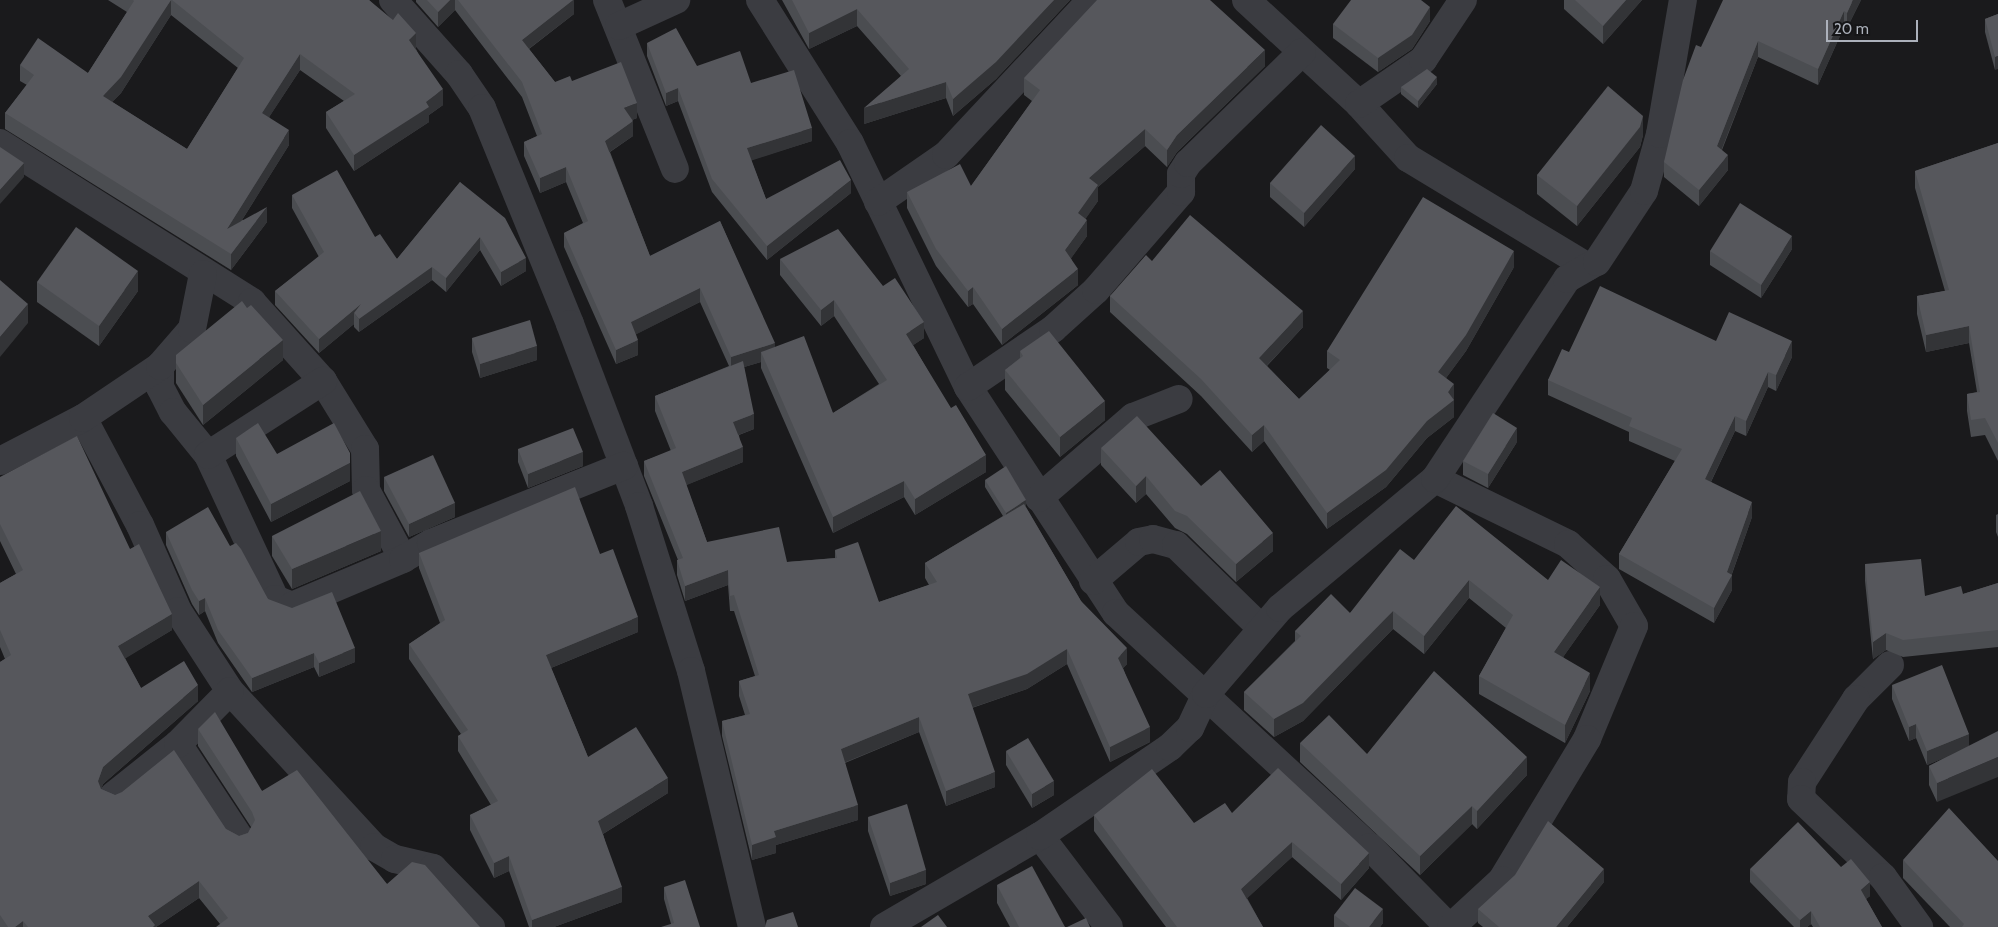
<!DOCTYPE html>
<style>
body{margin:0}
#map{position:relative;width:1998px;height:927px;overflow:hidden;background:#1a1a1c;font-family:Cabin,sans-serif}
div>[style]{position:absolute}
.minor>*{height:28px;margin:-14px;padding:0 14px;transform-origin:14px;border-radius:14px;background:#3b3c41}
.wall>*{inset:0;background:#4b4d51}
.shaded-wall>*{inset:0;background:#333437}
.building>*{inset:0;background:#56575c}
span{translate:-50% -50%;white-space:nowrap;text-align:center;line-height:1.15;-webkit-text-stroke:5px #151517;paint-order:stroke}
.scale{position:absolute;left:1826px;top:20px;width:92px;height:22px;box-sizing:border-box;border:2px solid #acb1bb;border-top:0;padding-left:6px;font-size:15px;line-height:18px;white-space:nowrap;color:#acb1bb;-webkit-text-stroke:4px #151517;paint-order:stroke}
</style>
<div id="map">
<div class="minor">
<i style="left:393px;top:0;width:99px;rotate:48.3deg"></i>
<i style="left:459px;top:74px;width:41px;rotate:55.9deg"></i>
<i style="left:482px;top:108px;width:233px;rotate:67.8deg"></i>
<i style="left:570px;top:324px;width:195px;rotate:69.2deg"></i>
<i style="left:639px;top:506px;width:173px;rotate:72.5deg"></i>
<i style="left:691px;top:671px;width:263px;rotate:76.6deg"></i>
<i style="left:607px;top:0;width:182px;rotate:68.1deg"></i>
<i style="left:760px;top:0;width:169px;rotate:57.8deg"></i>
<i style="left:850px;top:143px;width:271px;rotate:64.2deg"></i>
<i style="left:968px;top:387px;width:270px;rotate:56.8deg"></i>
<i style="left:1116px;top:613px;width:345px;rotate:42.7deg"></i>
<i style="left:1370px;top:847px;width:112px;rotate:45.4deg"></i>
<i style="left:1246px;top:0;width:154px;rotate:42.6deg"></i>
<i style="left:1359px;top:104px;width:73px;rotate:47.8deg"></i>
<i style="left:1408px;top:158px;width:210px;rotate:31.2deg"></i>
<i style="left:619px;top:26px;width:63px;rotate:-24.5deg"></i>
<i style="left:1359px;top:104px;width:78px;rotate:-34.5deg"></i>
<i style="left:1423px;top:60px;width:72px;rotate:-56.3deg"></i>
<i style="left:0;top:143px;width:298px;rotate:32.2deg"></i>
<i style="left:252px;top:302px;width:106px;rotate:48.1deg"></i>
<i style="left:323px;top:381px;width:80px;rotate:58.3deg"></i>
<i style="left:365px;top:449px;width:41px;rotate:88.6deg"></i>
<i style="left:366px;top:490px;width:78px;rotate:61.8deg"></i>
<i style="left:878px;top:202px;width:83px;rotate:-34.7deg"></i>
<i style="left:946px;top:155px;width:212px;rotate:-46.9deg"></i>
<i style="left:160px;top:366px;width:21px;rotate:90deg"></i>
<i style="left:160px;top:387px;width:28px;rotate:63deg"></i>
<i style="left:173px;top:412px;width:55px;rotate:50.9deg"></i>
<i style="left:208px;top:455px;width:159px;rotate:65deg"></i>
<i style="left:275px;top:599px;width:18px;rotate:22deg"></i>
<i style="left:292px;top:606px;width:121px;rotate:-22.9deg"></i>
<i style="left:403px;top:559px;width:32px;rotate:-30deg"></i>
<i style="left:431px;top:543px;width:208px;rotate:-21.8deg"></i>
<i style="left:968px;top:387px;width:103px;rotate:-34.3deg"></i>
<i style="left:1053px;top:329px;width:58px;rotate:-42.2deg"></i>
<i style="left:1096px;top:290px;width:130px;rotate:-49.1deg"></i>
<i style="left:1181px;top:192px;width:18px;rotate:-90deg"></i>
<i style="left:1181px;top:174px;width:13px;rotate:-58deg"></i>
<i style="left:1188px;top:163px;width:159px;rotate:-44.2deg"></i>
<i style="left:83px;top:418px;width:121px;rotate:62deg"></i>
<i style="left:140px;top:525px;width:94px;rotate:66.2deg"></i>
<i style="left:178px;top:611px;width:95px;rotate:57deg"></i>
<i style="left:230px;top:691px;width:212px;rotate:47.3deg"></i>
<i style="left:374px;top:847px;width:24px;rotate:30deg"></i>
<i style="left:395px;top:859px;width:39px;rotate:13deg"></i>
<i style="left:433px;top:868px;width:83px;rotate:45.5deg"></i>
<i style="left:208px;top:455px;width:137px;rotate:-32.8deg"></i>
<i style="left:0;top:461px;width:93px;rotate:-27.4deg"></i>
<i style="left:83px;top:418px;width:93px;rotate:-34deg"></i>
<i style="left:160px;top:366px;width:49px;rotate:-49.1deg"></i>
<i style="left:192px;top:329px;width:56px;rotate:-78.7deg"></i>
<i style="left:1435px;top:479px;width:148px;rotate:26deg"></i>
<i style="left:1568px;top:544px;width:52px;rotate:41.9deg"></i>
<i style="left:1607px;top:579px;width:54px;rotate:60.1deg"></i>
<i style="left:1634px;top:626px;width:122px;rotate:112.6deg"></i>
<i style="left:1587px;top:739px;width:165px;rotate:121.1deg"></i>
<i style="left:1502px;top:880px;width:69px;rotate:137.3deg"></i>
<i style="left:1039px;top:498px;width:124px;rotate:-40.8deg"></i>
<i style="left:1133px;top:417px;width:49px;rotate:-21.4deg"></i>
<i style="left:1093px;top:581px;width:60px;rotate:-40.3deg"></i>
<i style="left:1139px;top:542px;width:14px;rotate:-12deg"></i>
<i style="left:1153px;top:539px;width:24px;rotate:15deg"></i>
<i style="left:1176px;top:545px;width:120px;rotate:44.3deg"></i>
<i style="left:1890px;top:665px;width:48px;rotate:135deg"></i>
<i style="left:1856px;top:699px;width:99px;rotate:123deg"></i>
<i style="left:1802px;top:782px;width:17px;rotate:93deg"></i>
<i style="left:1801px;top:799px;width:113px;rotate:43.6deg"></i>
<i style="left:1883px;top:877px;width:62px;rotate:54.2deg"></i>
<i style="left:178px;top:744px;width:111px;rotate:56.7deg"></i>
<i style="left:113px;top:796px;width:83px;rotate:-38.7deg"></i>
<i style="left:178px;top:744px;width:74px;rotate:-45.5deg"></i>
<i style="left:1040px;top:836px;width:114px;rotate:52.8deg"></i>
<i style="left:884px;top:927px;width:181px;rotate:-30.3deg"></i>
<i style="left:1040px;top:836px;width:158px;rotate:-34.4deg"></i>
<i style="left:1170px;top:747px;width:28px;rotate:-44deg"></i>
<i style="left:1190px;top:728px;width:38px;rotate:-65deg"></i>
<i style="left:1206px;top:694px;width:113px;rotate:-49.3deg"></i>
<i style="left:1280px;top:608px;width:202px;rotate:-39.8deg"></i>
<i style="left:1435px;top:479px;width:240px;rotate:-56.6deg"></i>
<i style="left:1567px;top:279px;width:34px;rotate:-30deg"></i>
<i style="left:1597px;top:262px;width:85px;rotate:-56.5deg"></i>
<i style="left:1644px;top:191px;width:59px;rotate:-74.3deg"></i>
<i style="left:1660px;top:134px;width:136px;rotate:-80.3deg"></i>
</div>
<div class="wall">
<i style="clip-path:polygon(evenodd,108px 0,369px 0,416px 49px,443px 105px,429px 115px,429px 122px,354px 171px,326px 128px,326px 112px,344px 101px,300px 70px,269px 117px,289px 145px,242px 220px,267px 222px,231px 270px,5px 129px,5px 113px,27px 85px,20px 81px,20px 65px,88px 73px,127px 12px,108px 0,171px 15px,238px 68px,187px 149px,112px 102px,121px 93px,171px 15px)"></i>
<i style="clip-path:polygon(416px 0,574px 0,574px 14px,529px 49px,555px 82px,572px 81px,637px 118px,632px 120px,633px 136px,610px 152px,650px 256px,720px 221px,775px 347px,833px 413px,879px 384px,834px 316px,821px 326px,780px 275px,780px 259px,924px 338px,913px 345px,986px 472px,915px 515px,904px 497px,833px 533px,761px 368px,761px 362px,744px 367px,754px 429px,739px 435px,743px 462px,686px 485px,707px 542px,787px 562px,835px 558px,835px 550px,879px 602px,929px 585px,925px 578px,925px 563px,1003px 516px,985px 487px,985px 480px,1026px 507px,1081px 601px,1127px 664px,1123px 668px,1150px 742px,1110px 762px,1067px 664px,1027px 689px,972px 708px,995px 787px,946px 806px,919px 732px,845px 763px,858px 820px,776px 845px,776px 853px,752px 860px,722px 736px,722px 721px,745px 715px,739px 696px,739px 681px,755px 676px,734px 611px,730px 611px,728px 585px,685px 601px,677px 575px,677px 560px,678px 560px,644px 476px,644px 461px,671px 451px,655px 411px,655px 396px,729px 366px,700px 302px,636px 334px,638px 355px,616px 364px,564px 247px,564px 233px,583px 223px,566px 182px,540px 193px,524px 156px,524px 142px,537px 136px,522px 97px,455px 10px,438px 27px,416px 2px)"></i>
<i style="clip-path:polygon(782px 0,1070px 0,996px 79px,953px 116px,946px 98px,864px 124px,901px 76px,857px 26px,809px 49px)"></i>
<i style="clip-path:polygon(1564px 0,1642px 0,1603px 44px,1564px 9px)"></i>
<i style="clip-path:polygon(1861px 0,1847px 28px,1844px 27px,1818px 85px,1758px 57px,1722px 150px,1728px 170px,1699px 206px,1664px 177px,1664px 162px,1701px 47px)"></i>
<i style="clip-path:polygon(1998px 14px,1995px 70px,1985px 32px,1985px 19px)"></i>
<i style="clip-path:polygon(1430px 21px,1412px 49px,1378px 72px,1333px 38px,1333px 24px)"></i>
<i style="clip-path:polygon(647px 43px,697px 66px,751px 83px,812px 141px,751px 160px,766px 199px,851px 193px,767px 260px,712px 192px,678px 101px,666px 106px,647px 56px)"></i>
<i style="clip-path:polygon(1265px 66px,1177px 152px,1167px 167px,1145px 146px,1098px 187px,1098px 201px,1085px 219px,1087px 236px,1071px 258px,1078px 285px,1002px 345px,973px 304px,968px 307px,936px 266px,907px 208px,907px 192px,971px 186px,1032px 101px,1024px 95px,1024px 78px)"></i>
<i style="clip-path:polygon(1437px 84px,1418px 108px,1401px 94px,1401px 87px)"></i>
<i style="clip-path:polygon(1643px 135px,1640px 147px,1577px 226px,1537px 194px,1537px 175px)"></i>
<i style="clip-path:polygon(1998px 143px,1998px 461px,1985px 435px,1971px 437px,1967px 411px,1967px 394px,1977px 392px,1969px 343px,1926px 352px,1917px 314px,1917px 296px,1945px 291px,1915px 188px,1915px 171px)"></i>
<i style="clip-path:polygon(1355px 169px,1304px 227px,1270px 197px,1270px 183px)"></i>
<i style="clip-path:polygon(460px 182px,526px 271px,501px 286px,480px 250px,446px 292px,432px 280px,359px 332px,354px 327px,354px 324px,319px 353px,275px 305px,275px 291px,319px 257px,292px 208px,292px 195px,375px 237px,397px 259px)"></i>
<i style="clip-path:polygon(1792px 249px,1761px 298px,1710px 265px,1710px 251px)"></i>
<i style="clip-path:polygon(1152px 261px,1303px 327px,1267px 366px,1299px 399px,1330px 370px,1327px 368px,1327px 351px,1514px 267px,1466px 351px,1446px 378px,1454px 400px,1454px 417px,1427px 438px,1386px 487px,1327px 529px,1264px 441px,1252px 452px,1201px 396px,1110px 312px,1110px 296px)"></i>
<i style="clip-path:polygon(37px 282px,138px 291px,99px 346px,37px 302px)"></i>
<i style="clip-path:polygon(472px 338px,537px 360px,480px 378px,472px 352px)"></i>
<i style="clip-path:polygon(1716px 341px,1792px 357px,1776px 391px,1768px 387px,1746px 436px,1735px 431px,1711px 482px,1752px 517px,1732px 574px,1732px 590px,1714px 623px,1619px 569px,1619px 554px,1675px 461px,1629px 441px,1629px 432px,1548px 395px,1548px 380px,1569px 352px)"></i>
<i style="clip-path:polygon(1020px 351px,1105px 420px,1060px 457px,1005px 390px,1005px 370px,1020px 358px)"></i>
<i style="clip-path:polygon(176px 355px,283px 360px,203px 425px,176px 383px)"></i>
<i style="clip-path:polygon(236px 438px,277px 454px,350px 481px,271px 522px,236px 456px)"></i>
<i style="clip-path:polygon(1517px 442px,1488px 488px,1463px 475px,1463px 461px)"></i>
<i style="clip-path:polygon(1101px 448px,1201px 486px,1273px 551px,1236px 582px,1187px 534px,1175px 528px,1146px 494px,1136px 503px,1101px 465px)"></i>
<i style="clip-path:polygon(518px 449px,583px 466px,528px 488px,518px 462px)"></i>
<i style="clip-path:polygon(0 477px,130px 549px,172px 630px,125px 658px,141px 688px,198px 701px,103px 784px,101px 789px,115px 795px,226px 829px,239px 836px,248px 833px,251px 827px,198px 746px,198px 729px,262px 791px,387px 884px,480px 927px,220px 924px,199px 898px,156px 927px,0 927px,0 662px,5px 659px,0 647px,0 583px,16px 574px,0 541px)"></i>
<i style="clip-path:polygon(384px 477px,455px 517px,409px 537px,384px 491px)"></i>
<i style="clip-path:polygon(1998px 514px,1998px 537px,1996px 532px,1996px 515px)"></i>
<i style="clip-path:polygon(166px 532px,230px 546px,268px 599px,355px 662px,319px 677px,314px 667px,252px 692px,218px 643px,205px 611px,199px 615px,192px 604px,166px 545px)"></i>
<i style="clip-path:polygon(272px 536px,381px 551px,292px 589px,272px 556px)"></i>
<i style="clip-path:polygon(419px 553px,600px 554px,638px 632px,551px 668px,588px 757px,668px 793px,603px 834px,622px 902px,554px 927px,529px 927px,509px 871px,494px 878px,470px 830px,470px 815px,491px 805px,458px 751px,458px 736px,461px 734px,409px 659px,409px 644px,440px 623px,419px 568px)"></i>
<i style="clip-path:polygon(1414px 560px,1548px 580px,1600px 605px,1563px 657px,1590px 691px,1565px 743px,1479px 694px,1479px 676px,1506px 628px,1469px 598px,1424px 654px,1393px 629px,1303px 721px,1274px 737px,1244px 710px,1244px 692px,1295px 641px,1295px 631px,1350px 613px)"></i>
<i style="clip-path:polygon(1865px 564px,1925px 596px,1963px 594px,1998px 583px,1998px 647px,1903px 657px,1886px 650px,1873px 659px,1865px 581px)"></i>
<i style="clip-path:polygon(1892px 685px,1969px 734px,1937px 802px,1929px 785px,1929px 766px,1948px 756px,1927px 765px,1916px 738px,1909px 741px,1892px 699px)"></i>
<i style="clip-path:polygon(1300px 743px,1367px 754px,1527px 775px,1477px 829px,1472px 824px,1420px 875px,1300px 762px)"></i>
<i style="clip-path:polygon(1006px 751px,1054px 795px,1032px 808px,1006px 765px)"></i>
<i style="clip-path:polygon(1232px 813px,1369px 868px,1341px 900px,1292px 857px,1247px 898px,1263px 927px,1166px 927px,1094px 831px,1094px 815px,1194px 823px)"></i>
<i style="clip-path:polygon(868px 817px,926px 884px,890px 896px,868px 831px)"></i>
<i style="clip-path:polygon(1903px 860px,1998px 927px,1950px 927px,1903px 878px)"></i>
<i style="clip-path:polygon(1750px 869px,1870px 896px,1866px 899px,1882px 927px,1813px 927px,1811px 924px,1807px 927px,1794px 927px,1750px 882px)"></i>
<i style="clip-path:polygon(1604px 882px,1567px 927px,1483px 927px,1478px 923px,1478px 909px)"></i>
<i style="clip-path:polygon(997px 885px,1065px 927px,1010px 927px,997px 903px)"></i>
<i style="clip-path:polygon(664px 887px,700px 927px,671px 924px,664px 899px)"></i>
<i style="clip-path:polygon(1334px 915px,1383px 923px,1380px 927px,1334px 927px)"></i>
</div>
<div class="shaded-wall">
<i style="clip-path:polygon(171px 0,171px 15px,121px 93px,103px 111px,103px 96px)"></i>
<i style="clip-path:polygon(450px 0,455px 0,455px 10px,438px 27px,438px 12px)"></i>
<i style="clip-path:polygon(573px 0,574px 0,574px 14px,522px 54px,522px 40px)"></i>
<i style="clip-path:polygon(1054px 0,1070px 0,996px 79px,953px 116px,953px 99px)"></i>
<i style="clip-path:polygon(1626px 0,1642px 0,1603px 44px,1603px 26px)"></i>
<i style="clip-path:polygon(1853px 0,1861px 0,1847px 28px,1847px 13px)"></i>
<i style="clip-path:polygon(1430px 7px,1430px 21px,1412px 49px,1378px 72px,1378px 58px)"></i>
<i style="clip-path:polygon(857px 9px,857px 26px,809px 49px,809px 33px)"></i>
<i style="clip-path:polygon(1844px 11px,1844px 27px,1818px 85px,1818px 69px)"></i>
<i style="clip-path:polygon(416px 33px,416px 49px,409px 56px,409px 40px)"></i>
<i style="clip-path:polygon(1758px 41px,1758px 57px,1717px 161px,1717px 146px)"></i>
<i style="clip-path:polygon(1265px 50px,1265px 66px,1177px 152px,1167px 167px,1167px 150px,1177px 135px)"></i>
<i style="clip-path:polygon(300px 54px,300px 70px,262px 128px,262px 113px)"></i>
<i style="clip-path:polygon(1998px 56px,1998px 69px,1995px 70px,1995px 57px)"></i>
<i style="clip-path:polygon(1437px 77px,1437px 84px,1418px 108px,1418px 101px)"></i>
<i style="clip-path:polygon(946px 82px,946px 98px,864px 124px,864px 108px)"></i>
<i style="clip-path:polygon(678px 88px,678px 101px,666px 106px,666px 93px)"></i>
<i style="clip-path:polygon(443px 89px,443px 105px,429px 115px,429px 122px,354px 171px,354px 155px)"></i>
<i style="clip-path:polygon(637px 103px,637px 118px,624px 123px,624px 108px)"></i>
<i style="clip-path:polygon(1643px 116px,1643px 135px,1640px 147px,1577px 226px,1577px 206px)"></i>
<i style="clip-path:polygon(633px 121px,633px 136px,605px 155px,605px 141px)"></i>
<i style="clip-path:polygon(812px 128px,812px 141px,747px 162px,747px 148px)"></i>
<i style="clip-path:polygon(1145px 129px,1145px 146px,1098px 187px,1098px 201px,1078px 230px,1078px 213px,1089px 178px)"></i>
<i style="clip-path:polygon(289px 130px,289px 145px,227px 244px,227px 229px)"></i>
<i style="clip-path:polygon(1728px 155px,1728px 170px,1699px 206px,1699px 190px)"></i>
<i style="clip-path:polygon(1355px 156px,1355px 169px,1304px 227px,1304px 213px)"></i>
<i style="clip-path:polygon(24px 163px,24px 177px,0 204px,0 190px)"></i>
<i style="clip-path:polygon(566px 167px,566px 182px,540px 193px,540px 178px)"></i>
<i style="clip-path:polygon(851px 180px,851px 193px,767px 260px,767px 246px)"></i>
<i style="clip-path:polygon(267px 207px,267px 222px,231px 270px,231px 254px)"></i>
<i style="clip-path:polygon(1087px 220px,1087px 236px,1065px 267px,1065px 250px)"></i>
<i style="clip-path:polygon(1792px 236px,1792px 249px,1761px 298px,1761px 285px)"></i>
<i style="clip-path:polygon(480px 237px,480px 250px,446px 292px,446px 278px)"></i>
<i style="clip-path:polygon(1514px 251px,1514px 267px,1466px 351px,1438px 389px,1438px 372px)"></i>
<i style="clip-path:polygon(526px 258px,526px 271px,501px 286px,501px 272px)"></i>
<i style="clip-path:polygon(432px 267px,432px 280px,359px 332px,359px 319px,354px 313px,354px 324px,319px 353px,319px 339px,361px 304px)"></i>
<i style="clip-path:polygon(1078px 269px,1078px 285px,1002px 345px,1002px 329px)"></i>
<i style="clip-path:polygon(138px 271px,138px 291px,99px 346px,99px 326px)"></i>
<i style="clip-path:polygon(973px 287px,973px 304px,968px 307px,968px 291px)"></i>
<i style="clip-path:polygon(700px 288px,700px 302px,631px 337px,631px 322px)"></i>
<i style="clip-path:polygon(834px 300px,834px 316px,821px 326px,821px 310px)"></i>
<i style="clip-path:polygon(28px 304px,28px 323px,0 357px,0 337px)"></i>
<i style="clip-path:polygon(1303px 311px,1303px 327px,1259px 374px,1259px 358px)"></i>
<i style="clip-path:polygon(924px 322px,924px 338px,906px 350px,906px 334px)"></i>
<i style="clip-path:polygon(1969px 326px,1969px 343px,1926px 352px,1926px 335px)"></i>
<i style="clip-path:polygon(283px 340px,283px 360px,203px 425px,203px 405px)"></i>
<i style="clip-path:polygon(638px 340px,638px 355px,616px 364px,616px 350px)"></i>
<i style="clip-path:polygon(1792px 341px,1792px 357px,1776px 391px,1776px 375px)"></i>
<i style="clip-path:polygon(775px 343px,775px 358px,761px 352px,761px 362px,731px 371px,731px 357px)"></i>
<i style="clip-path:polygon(537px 346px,537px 360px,480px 378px,480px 364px)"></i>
<i style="clip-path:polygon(1768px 372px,1768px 387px,1746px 436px,1746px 421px)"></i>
<i style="clip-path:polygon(1454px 384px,1454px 417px,1427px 438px,1386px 487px,1327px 529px,1327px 513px,1448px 392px)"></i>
<i style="clip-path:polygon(1105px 401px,1105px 420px,1060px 457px,1060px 437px)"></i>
<i style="clip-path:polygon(754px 414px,754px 429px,733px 437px,733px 422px)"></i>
<i style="clip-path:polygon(1735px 416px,1735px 431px,1705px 494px,1705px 479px)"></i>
<i style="clip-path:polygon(1264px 425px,1264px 441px,1252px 452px,1252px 435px)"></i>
<i style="clip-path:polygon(1517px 428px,1517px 442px,1488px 488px,1488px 474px)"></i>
<i style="clip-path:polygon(743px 447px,743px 462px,682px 487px,682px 472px)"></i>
<i style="clip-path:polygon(583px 452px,583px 466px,528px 488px,528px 474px)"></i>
<i style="clip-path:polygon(986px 455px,986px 472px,915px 515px,915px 499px)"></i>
<i style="clip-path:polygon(350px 463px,350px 481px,271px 522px,271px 504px)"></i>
<i style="clip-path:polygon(1146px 476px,1146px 494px,1136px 503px,1136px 486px)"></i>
<i style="clip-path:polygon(904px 481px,904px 497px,833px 533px,833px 517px)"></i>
<i style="clip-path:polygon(1026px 500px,1026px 507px,1006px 520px,1006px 513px)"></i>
<i style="clip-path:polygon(1752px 502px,1752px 517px,1730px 579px,1732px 575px,1732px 590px,1714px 623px,1714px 608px)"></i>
<i style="clip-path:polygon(455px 503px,455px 517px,409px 537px,409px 524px)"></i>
<i style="clip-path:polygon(381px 531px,381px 551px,292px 589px,292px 569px)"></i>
<i style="clip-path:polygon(1273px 533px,1273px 551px,1236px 582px,1236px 564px)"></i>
<i style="clip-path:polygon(728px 570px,728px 585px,685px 601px,685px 586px)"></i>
<i style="clip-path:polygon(1469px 580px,1469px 598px,1424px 654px,1424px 636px)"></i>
<i style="clip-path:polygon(1600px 587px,1600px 605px,1554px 670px,1554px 652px)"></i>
<i style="clip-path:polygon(205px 598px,205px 611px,199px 615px,199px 601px)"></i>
<i style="clip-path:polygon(1393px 611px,1393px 629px,1303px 721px,1274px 737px,1274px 719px)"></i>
<i style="clip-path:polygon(172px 614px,172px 630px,118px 663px,118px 646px)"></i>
<i style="clip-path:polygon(638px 617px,638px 632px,546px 670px,546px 655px)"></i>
<i style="clip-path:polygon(1886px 633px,1886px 650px,1873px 659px,1873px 642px)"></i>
<i style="clip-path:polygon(355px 648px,355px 662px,319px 677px,319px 663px)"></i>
<i style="clip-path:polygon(1127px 648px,1127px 664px,1118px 673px,1118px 658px)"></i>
<i style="clip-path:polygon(1067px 649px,1067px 664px,1027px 689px,968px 709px,968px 694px)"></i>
<i style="clip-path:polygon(314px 653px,314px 667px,252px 692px,252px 678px)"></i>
<i style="clip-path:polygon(1590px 673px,1590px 691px,1565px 743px,1565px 725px)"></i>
<i style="clip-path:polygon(198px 685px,198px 701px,103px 784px,98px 798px,98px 781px,103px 767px)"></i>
<i style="clip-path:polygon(919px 717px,919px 732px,841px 764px,841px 749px)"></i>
<i style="clip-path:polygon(1916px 724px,1916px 738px,1909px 741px,1909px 727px)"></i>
<i style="clip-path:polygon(1150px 727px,1150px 742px,1110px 762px,1110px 747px)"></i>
<i style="clip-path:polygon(1969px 734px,1969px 748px,1927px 765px,1927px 751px)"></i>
<i style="clip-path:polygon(1527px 757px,1527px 775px,1477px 829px,1477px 811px)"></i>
<i style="clip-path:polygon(1998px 757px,1998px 777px,1937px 802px,1937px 783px)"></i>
<i style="clip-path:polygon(995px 772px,995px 787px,946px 806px,946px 791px)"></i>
<i style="clip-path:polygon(668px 778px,668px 793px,598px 837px,598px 821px)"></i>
<i style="clip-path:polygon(1054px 781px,1054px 795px,1032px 808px,1032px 794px)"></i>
<i style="clip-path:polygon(858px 805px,858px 820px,776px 845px,776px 853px,752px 860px,752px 845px,774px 831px)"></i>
<i style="clip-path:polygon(1472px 806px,1472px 824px,1420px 875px,1420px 856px)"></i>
<i style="clip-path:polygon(1292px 842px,1292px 857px,1241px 904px,1241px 889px)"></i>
<i style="clip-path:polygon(1369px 853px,1369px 868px,1341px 900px,1341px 884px)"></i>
<i style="clip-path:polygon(509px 856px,509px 871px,494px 878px,494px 863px)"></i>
<i style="clip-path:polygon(1604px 869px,1604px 882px,1567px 927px,1556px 927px)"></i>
<i style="clip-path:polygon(926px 870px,926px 884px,890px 896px,890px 883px)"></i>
<i style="clip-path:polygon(199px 881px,199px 898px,156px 927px,148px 927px,148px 916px)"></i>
<i style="clip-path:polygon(1870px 882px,1870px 896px,1861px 903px,1861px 890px)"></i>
<i style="clip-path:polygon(622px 887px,622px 902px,554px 927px,532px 927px,532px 920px)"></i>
<i style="clip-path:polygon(1383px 909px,1383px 923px,1380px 927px,1369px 927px)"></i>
<i style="clip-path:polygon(1811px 911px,1811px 924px,1807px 927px,1800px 927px,1800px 920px)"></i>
<i style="clip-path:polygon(23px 921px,23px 927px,15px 927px)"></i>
</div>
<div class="building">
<i style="clip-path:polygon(133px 0,171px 0,121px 77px,103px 96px,187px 149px,244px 58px,172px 0,369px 0,393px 20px,398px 13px,416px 33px,409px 40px,443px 89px,426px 102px,429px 107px,354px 155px,326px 112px,355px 94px,300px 54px,262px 113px,289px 130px,227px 229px,267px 207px,231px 254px,5px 113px,34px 75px,20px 65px,38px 38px,88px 73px,134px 1px)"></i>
<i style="clip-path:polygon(427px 0,450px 0,438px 12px)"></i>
<i style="clip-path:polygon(458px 0,573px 0,522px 40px,555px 82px,570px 76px,572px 81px,621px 62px,637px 103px,624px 108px,633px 121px,605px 141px,650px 256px,720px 221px,775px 343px,731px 357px,700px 288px,631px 322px,638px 340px,616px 350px,564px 233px,588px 221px,566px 167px,540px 178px,524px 142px,542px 134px,522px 82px)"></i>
<i style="clip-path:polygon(792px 0,1054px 0,996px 62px,953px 99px,946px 82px,864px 108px,909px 69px,857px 9px,809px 33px)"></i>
<i style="clip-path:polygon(1097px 0,1210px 0,1265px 50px,1177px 135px,1167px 150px,1145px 129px,1089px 178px,1098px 185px,1078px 213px,1087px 220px,1065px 250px,1078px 269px,1002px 329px,973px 287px,968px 291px,936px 249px,907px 192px,960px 164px,971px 186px,1040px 90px,1024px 78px)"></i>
<i style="clip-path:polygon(1351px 0,1421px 0,1430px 7px,1412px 35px,1378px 58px,1333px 24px)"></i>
<i style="clip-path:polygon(1575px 0,1626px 0,1603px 26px)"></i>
<i style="clip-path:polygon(1723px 0,1853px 0,1847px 13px,1844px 11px,1818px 69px,1758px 41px,1717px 146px,1728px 155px,1699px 190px,1664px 162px,1683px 80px,1696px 45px,1701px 47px)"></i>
<i style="clip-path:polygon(1998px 14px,1998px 56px,1995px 57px,1985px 19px)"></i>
<i style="clip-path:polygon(676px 28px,697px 66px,740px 51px,751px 83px,794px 70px,812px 128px,747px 148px,766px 199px,840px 160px,851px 180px,767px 246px,712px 179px,678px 88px,666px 93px,647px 43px)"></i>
<i style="clip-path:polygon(1427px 69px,1437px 77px,1418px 101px,1401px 87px)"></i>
<i style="clip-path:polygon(1608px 86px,1643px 116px,1640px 127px,1577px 206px,1537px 175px)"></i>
<i style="clip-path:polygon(1321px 125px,1355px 156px,1304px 213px,1270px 183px)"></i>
<i style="clip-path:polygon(1998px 143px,1998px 443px,1985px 418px,1971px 420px,1967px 394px,1980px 392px,1969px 326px,1926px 335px,1917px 296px,1949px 290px,1915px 171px)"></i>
<i style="clip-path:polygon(0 147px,24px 163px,0 190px)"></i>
<i style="clip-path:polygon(337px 170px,375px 237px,380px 234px,397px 259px,460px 182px,505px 218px,526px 258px,501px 272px,480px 237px,446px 278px,432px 267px,359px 319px,354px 313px,361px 304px,319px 339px,275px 291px,324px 252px,292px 195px)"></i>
<i style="clip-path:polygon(1423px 197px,1514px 251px,1466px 335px,1438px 372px,1454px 384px,1448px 392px,1454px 400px,1427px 421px,1386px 470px,1327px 513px,1264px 425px,1252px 435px,1201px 379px,1110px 296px,1146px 255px,1152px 261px,1190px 215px,1303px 311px,1259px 358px,1299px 399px,1340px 360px,1327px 351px)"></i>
<i style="clip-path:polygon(1740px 203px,1792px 236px,1761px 285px,1710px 251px)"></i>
<i style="clip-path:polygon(76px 227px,138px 271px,99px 326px,37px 282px)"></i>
<i style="clip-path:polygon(838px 229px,883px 286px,895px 278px,924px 322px,906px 334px,951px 408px,956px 405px,986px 455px,915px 499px,904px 481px,833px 517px,761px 352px,804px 336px,833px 413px,887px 380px,834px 300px,821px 310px,780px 259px)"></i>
<i style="clip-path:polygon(0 280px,28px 304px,0 337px)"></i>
<i style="clip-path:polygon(1600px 286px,1716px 341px,1729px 312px,1792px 341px,1776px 375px,1768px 372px,1746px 421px,1735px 416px,1705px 479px,1752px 502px,1727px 572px,1732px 575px,1714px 608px,1619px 554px,1682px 449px,1629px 426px,1632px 418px,1548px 380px,1562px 349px,1569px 352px)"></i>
<i style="clip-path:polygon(242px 301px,247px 308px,251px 305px,283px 340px,203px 405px,176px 363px,176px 355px)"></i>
<i style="clip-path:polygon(530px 320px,537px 346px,480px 364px,472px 338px)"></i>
<i style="clip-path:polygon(1049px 331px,1105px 401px,1060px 437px,1005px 370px,1023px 356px,1020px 351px)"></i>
<i style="clip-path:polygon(743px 361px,754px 414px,733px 422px,743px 447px,682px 472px,707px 542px,779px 527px,787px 562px,837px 558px,835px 550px,858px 542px,879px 602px,937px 582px,925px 563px,1024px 504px,1081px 601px,1127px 648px,1118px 658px,1150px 727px,1110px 747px,1067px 649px,1027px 674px,968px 694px,995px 772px,946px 791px,919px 717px,841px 749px,858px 805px,774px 831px,776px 837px,752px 845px,722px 721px,750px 714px,739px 681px,759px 675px,734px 595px,730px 596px,728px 570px,685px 586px,677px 560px,683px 558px,644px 461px,676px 448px,655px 396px)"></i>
<i style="clip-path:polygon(1493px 413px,1517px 428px,1488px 474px,1463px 461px)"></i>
<i style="clip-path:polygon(1137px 416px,1201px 486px,1220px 470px,1273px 533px,1236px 564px,1187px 516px,1175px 511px,1146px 476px,1136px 486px,1101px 448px)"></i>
<i style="clip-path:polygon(258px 423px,277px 454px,334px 423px,350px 453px,350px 463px,271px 504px,236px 438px)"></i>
<i style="clip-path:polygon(573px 428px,583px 452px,528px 474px,518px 449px)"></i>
<i style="clip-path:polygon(77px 436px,130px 549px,139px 544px,172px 614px,118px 646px,141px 688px,184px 661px,198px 685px,103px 767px,98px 781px,101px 789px,115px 795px,122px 792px,174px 750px,226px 829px,239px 836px,248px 833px,255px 820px,252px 812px,198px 729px,215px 712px,262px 791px,297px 770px,387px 884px,412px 862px,425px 865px,480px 927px,216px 927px,228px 918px,199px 881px,148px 916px,155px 925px,153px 927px,28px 927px,23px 921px,15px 927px,8px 927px,0 915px,0 662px,11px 655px,0 630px,0 583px,23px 570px,0 524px,0 477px)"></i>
<i style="clip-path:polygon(433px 455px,455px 503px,409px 524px,384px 477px)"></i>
<i style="clip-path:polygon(1006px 466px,1026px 500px,1006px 513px,985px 480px)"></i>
<i style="clip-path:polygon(575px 487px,600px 554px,613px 549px,638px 617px,546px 655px,588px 757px,636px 727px,668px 778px,598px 821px,622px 887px,532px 920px,509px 856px,494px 863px,470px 815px,498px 801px,458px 736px,468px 730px,409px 644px,445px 620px,419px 553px)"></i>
<i style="clip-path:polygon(360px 491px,381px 531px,292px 569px,272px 536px)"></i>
<i style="clip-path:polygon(1456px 506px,1548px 580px,1561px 560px,1600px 587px,1554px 652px,1590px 673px,1565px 725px,1479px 676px,1513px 615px,1469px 580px,1424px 636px,1393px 611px,1303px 703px,1274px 719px,1244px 692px,1301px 636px,1295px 631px,1331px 594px,1350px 613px,1400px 549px,1414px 560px)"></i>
<i style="clip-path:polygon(208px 507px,230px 546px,236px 543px,241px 549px,268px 599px,292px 608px,332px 592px,355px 648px,319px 663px,314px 653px,252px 678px,218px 630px,205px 598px,199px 601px,192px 590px,166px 532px)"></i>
<i style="clip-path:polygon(1921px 559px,1925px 596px,1961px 586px,1963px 594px,1998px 583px,1998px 630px,1903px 640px,1886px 633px,1873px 642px,1865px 564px)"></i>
<i style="clip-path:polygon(1942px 665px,1969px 734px,1927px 751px,1916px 724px,1909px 727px,1892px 685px)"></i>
<i style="clip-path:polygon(1434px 671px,1527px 757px,1477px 811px,1472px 806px,1420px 856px,1300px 743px,1329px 715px,1367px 754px)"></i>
<i style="clip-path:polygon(1998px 731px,1998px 757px,1937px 783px,1929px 766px)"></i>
<i style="clip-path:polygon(1028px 738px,1054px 781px,1032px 794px,1006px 751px)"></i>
<i style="clip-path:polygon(1278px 768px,1369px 853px,1341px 884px,1292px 842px,1241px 889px,1263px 927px,1177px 927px,1094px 815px,1152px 769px,1194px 823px,1225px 803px,1232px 813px)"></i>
<i style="clip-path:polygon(907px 804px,926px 870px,890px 883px,868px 817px)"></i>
<i style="clip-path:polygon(1949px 808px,1998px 861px,1998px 927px,1962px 927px,1964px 924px,1903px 860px)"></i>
<i style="clip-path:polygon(1548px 821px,1604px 869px,1556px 927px,1499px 927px,1478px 909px,1515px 875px)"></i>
<i style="clip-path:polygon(1798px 822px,1841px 867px,1851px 859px,1870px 882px,1861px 890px,1882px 927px,1820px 927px,1811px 911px,1800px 920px,1750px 869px)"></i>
<i style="clip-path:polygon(1032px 866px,1065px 927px,1019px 927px,997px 885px)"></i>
<i style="clip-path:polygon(685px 880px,700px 927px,661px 927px,674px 923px,664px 887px)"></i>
<i style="clip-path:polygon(1355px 888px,1383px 909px,1369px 927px,1350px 927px,1334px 915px)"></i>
<i style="clip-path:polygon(793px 912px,798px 927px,765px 927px,767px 920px)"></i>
<i style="clip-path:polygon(938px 915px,947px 927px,921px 927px)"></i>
<i style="clip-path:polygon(1086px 918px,1090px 927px,1067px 927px)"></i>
</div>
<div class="scale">20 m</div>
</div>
